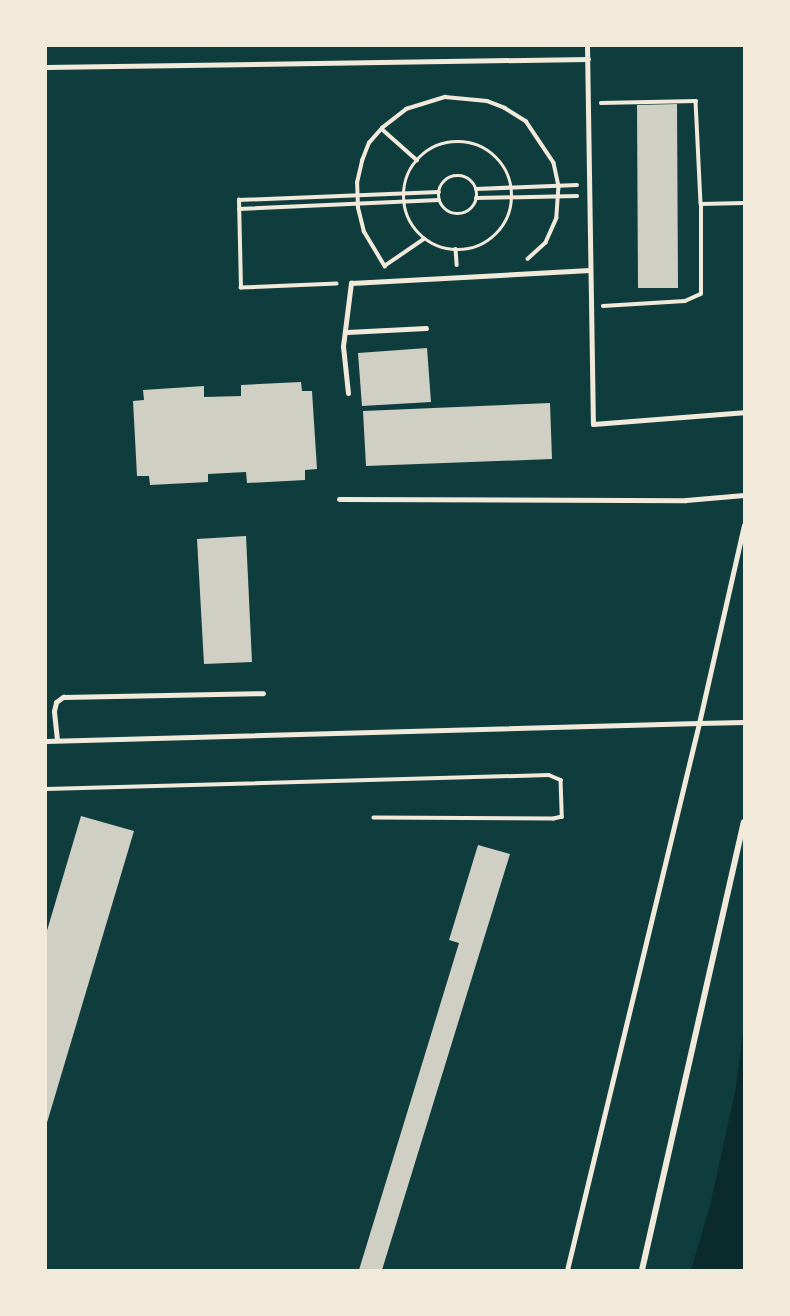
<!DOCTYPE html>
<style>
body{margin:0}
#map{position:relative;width:790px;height:1316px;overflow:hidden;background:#0f3d3e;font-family:"Archivo Narrow",sans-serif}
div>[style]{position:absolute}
.water>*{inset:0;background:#0a2a2b}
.building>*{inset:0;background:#cfcfc3}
.path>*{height:3.5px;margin:-1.75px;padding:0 1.75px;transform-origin:1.75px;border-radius:1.75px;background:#f1e9da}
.path>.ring{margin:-1.75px;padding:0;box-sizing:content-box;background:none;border:3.5px solid #f1e9da;border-radius:50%}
.service>*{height:5px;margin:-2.5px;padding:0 2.5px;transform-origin:2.5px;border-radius:2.5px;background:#f1e9da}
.pedestrian>*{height:6px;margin:-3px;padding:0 3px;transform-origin:3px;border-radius:3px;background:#f1e9da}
span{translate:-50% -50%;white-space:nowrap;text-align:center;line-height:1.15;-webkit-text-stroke:7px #f1e9da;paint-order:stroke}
.frame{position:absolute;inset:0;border:47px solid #f1e9da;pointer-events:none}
</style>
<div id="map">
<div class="water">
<i style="clip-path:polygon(744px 1023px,744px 1270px,691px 1270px,710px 1206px,736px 1087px)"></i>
</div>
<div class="building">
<i style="clip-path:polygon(677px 104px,678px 288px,638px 288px,637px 105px)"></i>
<i style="clip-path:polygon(427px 348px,431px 402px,362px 406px,358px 353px)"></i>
<i style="clip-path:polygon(301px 382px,302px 391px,312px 391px,317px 469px,305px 470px,305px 480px,247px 483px,246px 472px,208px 474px,208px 482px,150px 485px,149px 476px,137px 476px,133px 401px,144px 400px,143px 390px,204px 386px,204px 397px,241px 396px,241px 385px)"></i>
<i style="clip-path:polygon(550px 403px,552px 459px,366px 466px,363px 411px)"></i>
<i style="clip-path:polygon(246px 536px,252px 662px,204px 664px,197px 539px)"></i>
<i style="clip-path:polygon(81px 816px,134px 831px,46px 1126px,46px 934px)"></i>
<i style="clip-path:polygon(478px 845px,510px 854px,382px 1270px,359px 1270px,459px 943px,449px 940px)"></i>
</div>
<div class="path">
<i style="left:601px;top:103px;width:95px;rotate:-1.2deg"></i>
<i style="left:696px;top:101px;width:103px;rotate:87.2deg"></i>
<i style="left:382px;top:129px;width:47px;rotate:41.5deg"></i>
<i class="ring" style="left:404px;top:142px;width:104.5px;height:104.5px"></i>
<i class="ring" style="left:439px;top:176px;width:34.5px;height:34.5px"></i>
<i style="left:476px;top:189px;width:101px;rotate:-2.3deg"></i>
<i style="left:476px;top:198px;width:101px;rotate:-1.1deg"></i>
<i style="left:239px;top:209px;width:200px;rotate:-2.6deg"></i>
<i style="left:456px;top:249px;width:16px;rotate:86deg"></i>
<i style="left:386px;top:265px;width:46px;rotate:-34.4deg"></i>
<i style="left:385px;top:267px;width:41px;rotate:-121deg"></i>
<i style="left:364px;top:232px;width:25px;rotate:-104deg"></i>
<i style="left:358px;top:208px;width:25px;rotate:-92deg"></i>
<i style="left:357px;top:183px;width:23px;rotate:-77deg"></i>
<i style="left:362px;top:161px;width:19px;rotate:-69deg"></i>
<i style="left:369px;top:143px;width:20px;rotate:-49deg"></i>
<i style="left:382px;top:128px;width:31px;rotate:-38deg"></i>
<i style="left:406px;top:109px;width:41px;rotate:-17.1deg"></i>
<i style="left:445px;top:97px;width:42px;rotate:5.4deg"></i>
<i style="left:487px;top:101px;width:19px;rotate:21deg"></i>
<i style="left:505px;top:108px;width:25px;rotate:32deg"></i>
<i style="left:526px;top:121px;width:50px;rotate:56.3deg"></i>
<i style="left:554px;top:163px;width:24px;rotate:78deg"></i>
<i style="left:559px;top:186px;width:32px;rotate:94deg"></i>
<i style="left:557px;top:218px;width:27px;rotate:114deg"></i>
<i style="left:546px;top:243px;width:24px;rotate:138deg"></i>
<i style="left:337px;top:284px;width:96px;rotate:177.6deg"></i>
<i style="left:241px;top:288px;width:88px;rotate:-91.3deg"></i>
<i style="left:239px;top:200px;width:200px;rotate:-2.3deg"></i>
<i style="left:603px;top:306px;width:82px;rotate:-3.5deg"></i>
<i style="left:685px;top:301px;width:17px;rotate:-24deg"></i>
<i style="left:701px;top:294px;width:90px;rotate:-90deg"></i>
<i style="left:701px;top:204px;width:43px;rotate:-1.3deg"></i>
<i style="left:46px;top:789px;width:503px;rotate:-1.59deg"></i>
<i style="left:549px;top:775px;width:13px;rotate:23deg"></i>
<i style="left:561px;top:780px;width:37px;rotate:88deg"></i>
<i style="left:562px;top:817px;width:8px;rotate:166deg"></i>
<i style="left:554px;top:819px;width:180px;rotate:-179.7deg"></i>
</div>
<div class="service">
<i style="left:587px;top:46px;width:378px;rotate:89.1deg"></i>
<i style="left:593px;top:424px;width:151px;rotate:-4.5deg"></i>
<i style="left:46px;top:67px;width:542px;rotate:-0.85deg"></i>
<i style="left:347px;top:332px;width:79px;rotate:-2.9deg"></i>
<i style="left:348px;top:393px;width:47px;rotate:-96.1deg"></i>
<i style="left:343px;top:346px;width:64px;rotate:-82.8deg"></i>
<i style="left:351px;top:283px;width:239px;rotate:-3.1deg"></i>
<i style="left:339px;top:499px;width:347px;rotate:0.2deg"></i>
<i style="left:686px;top:500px;width:58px;rotate:-4.9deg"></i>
<i style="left:57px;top:740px;width:29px;rotate:-96deg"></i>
<i style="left:54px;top:711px;width:9px;rotate:-77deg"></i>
<i style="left:56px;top:702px;width:9px;rotate:-36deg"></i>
<i style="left:63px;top:697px;width:200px;rotate:-1.1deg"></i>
<i style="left:46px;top:741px;width:653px;rotate:-1.58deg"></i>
<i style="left:699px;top:723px;width:203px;rotate:-77.2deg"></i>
<i style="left:567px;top:1270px;width:563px;rotate:-76.43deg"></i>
<i style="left:699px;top:723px;width:45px;rotate:-1.3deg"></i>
</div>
<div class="pedestrian">
<i style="left:642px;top:1270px;width:459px;rotate:-77.2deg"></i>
</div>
<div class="frame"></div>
</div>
